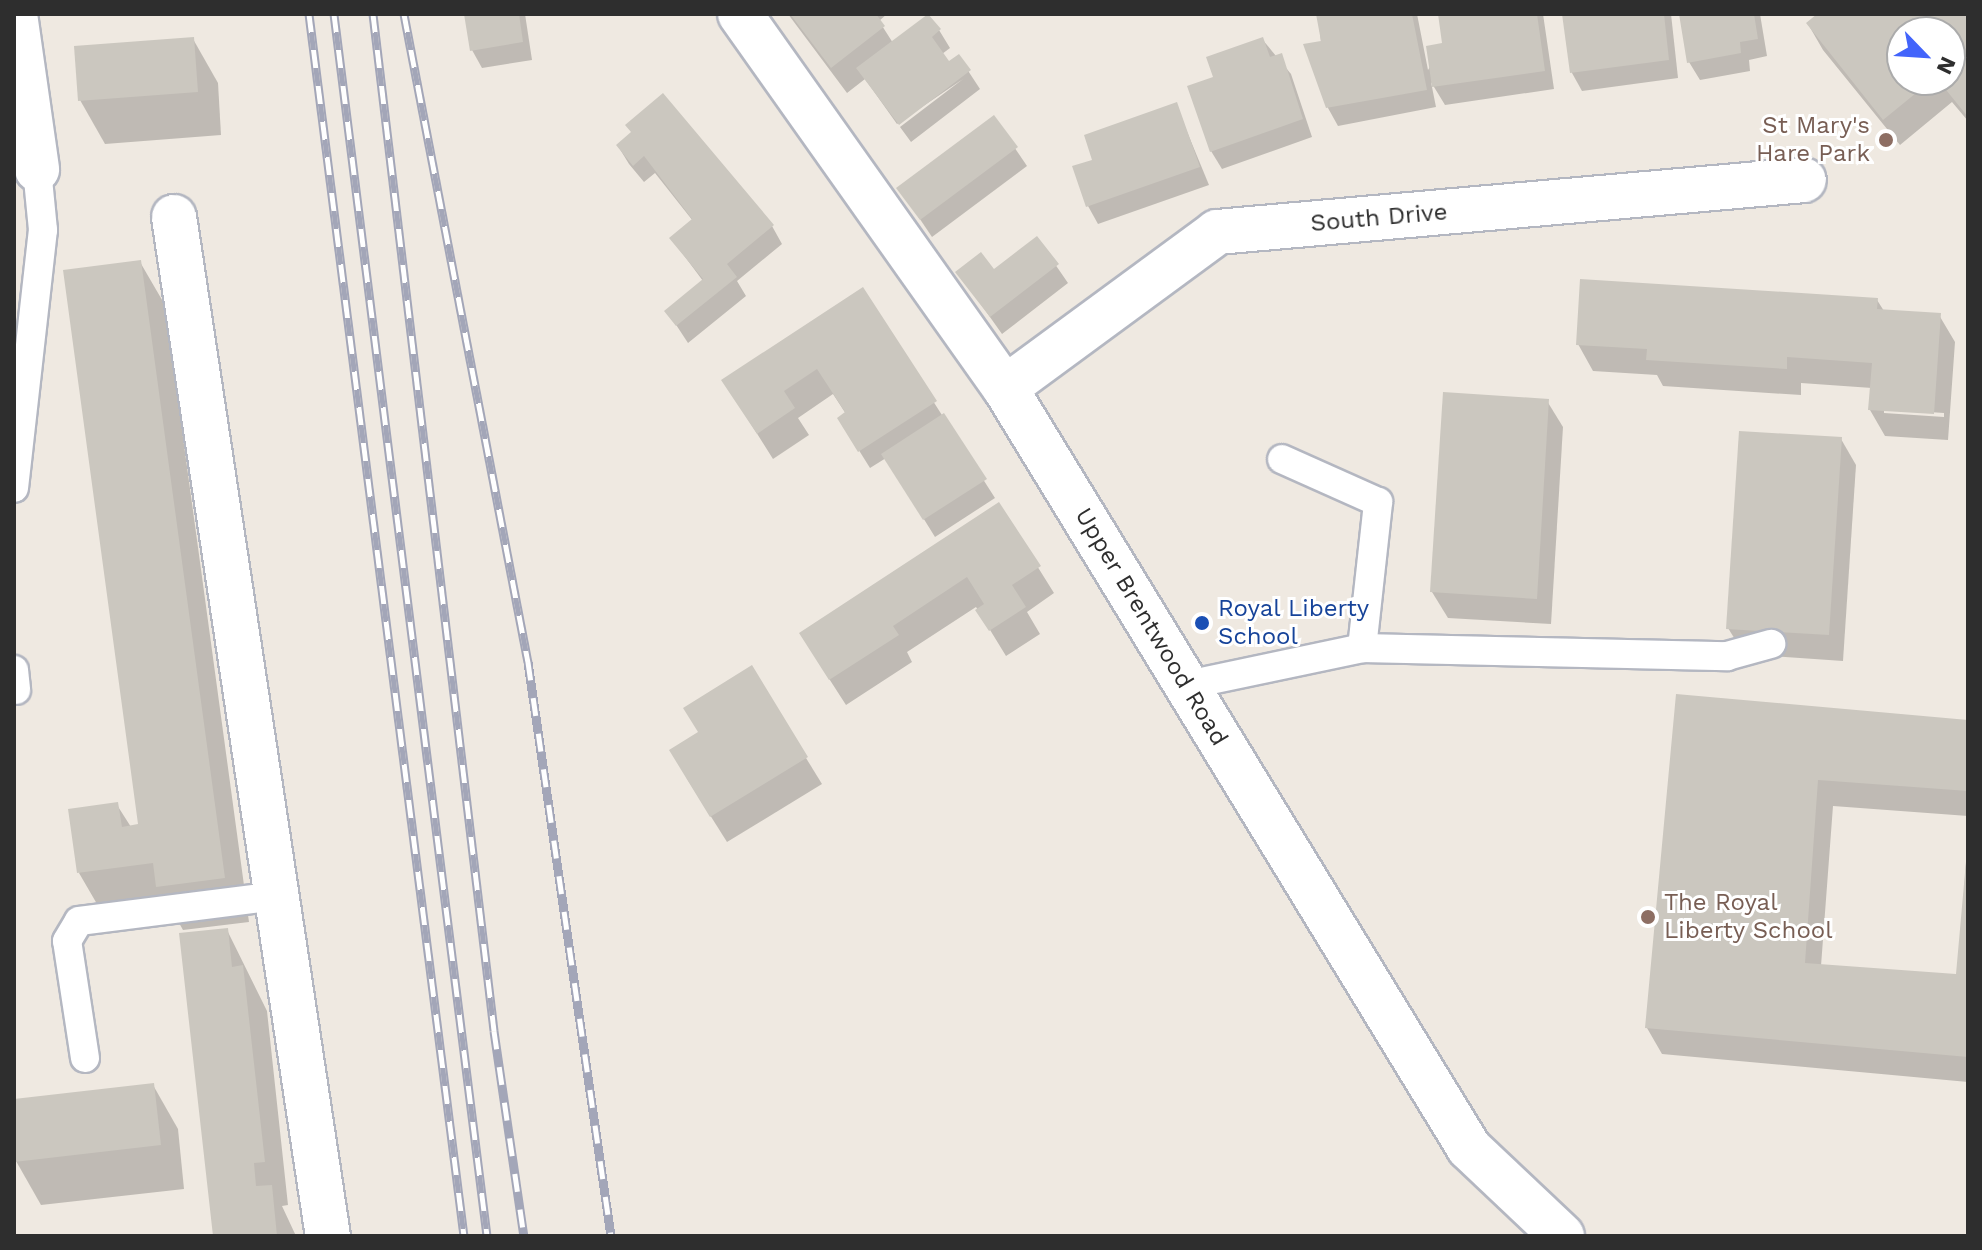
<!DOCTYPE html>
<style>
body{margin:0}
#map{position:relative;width:1982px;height:1250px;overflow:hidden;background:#efe9e1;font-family:"Work Sans",sans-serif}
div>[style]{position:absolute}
.shadow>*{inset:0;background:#0003}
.building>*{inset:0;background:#cbc7bf}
.roads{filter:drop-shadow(2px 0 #b4b7c1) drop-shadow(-2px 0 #b4b7c1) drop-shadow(0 2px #b4b7c1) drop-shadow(0 -2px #b4b7c1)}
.lane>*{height:28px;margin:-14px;padding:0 14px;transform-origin:14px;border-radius:14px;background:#fff}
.street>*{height:44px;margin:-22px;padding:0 22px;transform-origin:22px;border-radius:22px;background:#fff}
.secondary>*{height:44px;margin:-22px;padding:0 22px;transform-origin:22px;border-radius:22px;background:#fff}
.rail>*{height:9px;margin-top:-4.5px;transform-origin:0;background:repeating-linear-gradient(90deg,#fff 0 18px,#a3a6b8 0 36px);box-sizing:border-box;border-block:2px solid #a3a6b8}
.dots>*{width:22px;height:22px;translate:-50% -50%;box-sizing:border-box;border:4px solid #fff;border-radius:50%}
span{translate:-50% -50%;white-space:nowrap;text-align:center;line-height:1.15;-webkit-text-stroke:6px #fff;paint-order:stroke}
.education-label{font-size:24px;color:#785e54}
.right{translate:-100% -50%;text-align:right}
.left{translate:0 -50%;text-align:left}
.street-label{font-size:24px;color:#2e2e2e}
.transit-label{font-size:24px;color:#164399}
.frame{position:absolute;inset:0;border:16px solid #2e2e2e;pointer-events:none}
.north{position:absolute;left:1886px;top:16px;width:80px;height:80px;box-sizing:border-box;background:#fff;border:2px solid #ababab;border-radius:50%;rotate:115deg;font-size:22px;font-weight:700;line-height:32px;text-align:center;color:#2e2e2e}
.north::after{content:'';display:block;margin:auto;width:28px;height:36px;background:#4264fb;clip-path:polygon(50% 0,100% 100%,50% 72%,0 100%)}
</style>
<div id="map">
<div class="shadow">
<i style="clip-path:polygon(466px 14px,525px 14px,532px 60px,482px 68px,472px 50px)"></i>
<i style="clip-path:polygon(788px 14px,887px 14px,879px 21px,893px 43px,939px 30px,950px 48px,942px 54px,949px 64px,959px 57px,980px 89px,911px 142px,900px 127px,963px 79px,897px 124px,865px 79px,847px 93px)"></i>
<i style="clip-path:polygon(1318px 14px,1417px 14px,1428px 70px,1444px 45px,1440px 14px,1543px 14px,1554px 89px,1445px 105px,1431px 82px,1436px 107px,1338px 126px,1328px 108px)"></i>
<i style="clip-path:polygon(1564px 14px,1671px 14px,1678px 78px,1582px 91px,1572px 73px)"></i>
<i style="clip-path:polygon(1681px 14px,1760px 14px,1767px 56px,1749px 60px,1750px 71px,1700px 80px,1689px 62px)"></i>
<i style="clip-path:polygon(evenodd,1821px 14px,1968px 14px,1968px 121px,1952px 102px,1900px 145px,1823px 50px,1808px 24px,1821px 14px,1902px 32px,1950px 32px,1950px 80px,1902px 80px,1902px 32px)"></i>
<i style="clip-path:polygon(193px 39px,218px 83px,221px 135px,105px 144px,80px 100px)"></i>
<i style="clip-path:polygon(1262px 39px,1291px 74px,1312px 137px,1222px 169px,1211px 151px,1215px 78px)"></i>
<i style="clip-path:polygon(1176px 105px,1209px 185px,1098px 224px,1088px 206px,1094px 161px)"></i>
<i style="clip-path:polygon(994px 117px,1027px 166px,932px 237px,899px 188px)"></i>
<i style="clip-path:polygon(633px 133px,772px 226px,782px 244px,737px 281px,746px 296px,688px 343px,667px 311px,703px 281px,671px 238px,693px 221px,655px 173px,644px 182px,629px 164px,618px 146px)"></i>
<i style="clip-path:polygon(1037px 238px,1068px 283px,1002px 334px,958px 272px,994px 271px)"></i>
<i style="clip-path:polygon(140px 262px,165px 305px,249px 922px,183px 930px,170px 907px,104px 916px,79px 873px,117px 805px,131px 827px,140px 826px)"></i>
<i style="clip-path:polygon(862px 290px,995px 498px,935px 537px,886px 458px,870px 468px,850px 436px,846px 414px,833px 394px,798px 418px,809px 435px,773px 459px,724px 381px)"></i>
<i style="clip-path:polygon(evenodd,1877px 300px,1884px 311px,1939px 315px,1955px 342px,1948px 440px,1885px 436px,1870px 410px,1872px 388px,1801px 383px,1801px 395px,1663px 386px,1657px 375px,1593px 371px,1578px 344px,1877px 300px,1884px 409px,1944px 413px,1944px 417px,1884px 413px,1884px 409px)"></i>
<i style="clip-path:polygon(1547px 401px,1563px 427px,1551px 624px,1448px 618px,1432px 592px)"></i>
<i style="clip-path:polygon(1841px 439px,1856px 465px,1843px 661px,1744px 654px,1728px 628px)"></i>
<i style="clip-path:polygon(999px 505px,1054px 593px,1027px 612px,1040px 634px,1006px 656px,976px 607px,907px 652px,912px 662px,846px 705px,817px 660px)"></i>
<i style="clip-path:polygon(1677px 696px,1968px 722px,1968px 816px,1833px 806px,1821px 966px,1958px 976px,1968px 835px,1968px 1082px,1662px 1054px,1647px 1028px)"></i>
<i style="clip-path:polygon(806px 758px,822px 784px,727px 842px,686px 777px)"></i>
<i style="clip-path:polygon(227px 930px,267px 1011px,288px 1205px,282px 1206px,296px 1236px,215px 1236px)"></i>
<i style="clip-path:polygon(153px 1085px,178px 1129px,184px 1189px,41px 1205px,16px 1161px,14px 1101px)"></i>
</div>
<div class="building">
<i style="clip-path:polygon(464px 14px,519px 14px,523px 42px,470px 51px)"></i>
<i style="clip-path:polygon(790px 14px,876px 14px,885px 26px,831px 68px)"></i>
<i style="clip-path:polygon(928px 14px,941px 29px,932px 37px,949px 61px,959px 54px,971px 70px,899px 125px,856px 68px)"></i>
<i style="clip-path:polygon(1316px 14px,1412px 14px,1427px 90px,1326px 108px,1303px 44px,1321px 41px)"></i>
<i style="clip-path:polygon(1438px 14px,1537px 14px,1545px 71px,1432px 87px,1426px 46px,1442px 43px)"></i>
<i style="clip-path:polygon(1562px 14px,1664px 14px,1669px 60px,1570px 73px)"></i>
<i style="clip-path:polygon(1679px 14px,1754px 14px,1758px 39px,1740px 42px,1741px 53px,1687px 63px)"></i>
<i style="clip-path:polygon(1817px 14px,1968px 14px,1968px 117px,1938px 80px,1950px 80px,1950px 32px,1902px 32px,1902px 80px,1932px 80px,1883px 120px,1806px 23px)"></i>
<i style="clip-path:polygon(194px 37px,198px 92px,78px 101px,74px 46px)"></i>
<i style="clip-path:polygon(1263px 37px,1270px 57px,1282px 53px,1303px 119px,1210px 152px,1187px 86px,1213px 77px,1206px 57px)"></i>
<i style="clip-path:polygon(663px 93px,774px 225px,727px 264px,737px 277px,676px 326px,664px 311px,703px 279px,669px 238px,692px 219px,644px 156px,633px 166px,616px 145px,631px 132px,625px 125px)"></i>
<i style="clip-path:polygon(1177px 102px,1200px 167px,1086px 207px,1072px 166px,1092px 160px,1084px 135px)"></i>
<i style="clip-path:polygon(994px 115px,1018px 147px,920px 220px,896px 188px)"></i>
<i style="clip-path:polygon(1037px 236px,1059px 264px,990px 317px,955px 272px,981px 252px,994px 269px)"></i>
<i style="clip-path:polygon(141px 260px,225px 878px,156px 887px,153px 863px,77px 873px,68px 809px,118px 802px,122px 827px,138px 824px,63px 270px)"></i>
<i style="clip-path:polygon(1580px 279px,1878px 298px,1877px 309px,1941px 313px,1934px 414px,1868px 410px,1872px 363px,1787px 357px,1787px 369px,1646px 360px,1647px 349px,1576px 345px)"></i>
<i style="clip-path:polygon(863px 287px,937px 401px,858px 452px,837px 418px,845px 412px,817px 369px,784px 391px,795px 408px,757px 434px,721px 380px)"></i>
<i style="clip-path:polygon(1443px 392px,1549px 399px,1537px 599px,1430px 592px)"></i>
<i style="clip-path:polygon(944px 413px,987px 479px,923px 520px,881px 454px)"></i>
<i style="clip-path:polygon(1739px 431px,1842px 437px,1829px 635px,1726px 629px)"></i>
<i style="clip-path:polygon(999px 502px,1041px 566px,1012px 585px,1026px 607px,989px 631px,975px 610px,984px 604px,967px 577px,893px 626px,899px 635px,829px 680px,799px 633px)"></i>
<i style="clip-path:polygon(752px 665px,808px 757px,710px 817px,669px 750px,698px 732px,683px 708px)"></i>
<i style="clip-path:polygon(1676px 694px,1968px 720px,1968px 791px,1818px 780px,1805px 963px,1956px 974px,1968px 839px,1968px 1057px,1645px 1028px)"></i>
<i style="clip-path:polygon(228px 928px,232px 967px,243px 965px,265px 1162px,254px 1163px,256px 1186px,272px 1185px,277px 1236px,213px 1236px,179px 933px)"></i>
<i style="clip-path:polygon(154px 1083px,161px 1145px,14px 1162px,14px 1099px)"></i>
</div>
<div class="roads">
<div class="lane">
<i style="left:14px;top:488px;width:260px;rotate:-83.6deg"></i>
<i style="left:43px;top:230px;width:61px;rotate:-95.6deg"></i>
<i style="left:1362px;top:648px;width:365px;rotate:1.3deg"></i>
<i style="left:1727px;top:656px;width:46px;rotate:-15.3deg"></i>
<i style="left:14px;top:670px;width:20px;rotate:84deg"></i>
<i style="left:1187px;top:685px;width:179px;rotate:-11.9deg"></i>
<i style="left:1362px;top:648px;width:147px;rotate:-83.7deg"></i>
<i style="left:1378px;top:502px;width:105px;rotate:-155.9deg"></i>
<i style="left:85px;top:1058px;width:118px;rotate:-98.7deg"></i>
<i style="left:67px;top:941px;width:23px;rotate:-59deg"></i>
<i style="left:79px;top:921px;width:200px;rotate:-7.2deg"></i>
</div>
<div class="street">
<i style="left:15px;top:14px;width:157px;rotate:81.9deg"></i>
<i style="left:174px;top:217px;width:1031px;rotate:81.41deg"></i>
<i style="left:1005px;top:388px;width:263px;rotate:-36.3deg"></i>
<i style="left:1217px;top:232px;width:589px;rotate:-5.06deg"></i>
</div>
<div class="secondary">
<i style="left:740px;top:14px;width:458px;rotate:54.7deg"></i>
<i style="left:1005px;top:388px;width:890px;rotate:58.59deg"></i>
<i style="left:1469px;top:1148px;width:128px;rotate:43.4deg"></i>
</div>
</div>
<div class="rail">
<i style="left:309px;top:14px;width:1232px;rotate:82.77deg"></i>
<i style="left:334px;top:14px;width:1232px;rotate:82.86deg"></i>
<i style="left:373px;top:14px;width:1024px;rotate:83.21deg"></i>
<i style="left:494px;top:1031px;width:207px;rotate:81.7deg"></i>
<i style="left:404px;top:14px;width:660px;rotate:79.17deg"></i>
<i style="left:528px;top:662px;width:580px;rotate:81.77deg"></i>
</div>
<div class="dots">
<i style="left:1886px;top:140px;background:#8d6e63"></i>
<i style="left:1202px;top:623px;background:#1a4fb4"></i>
<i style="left:1648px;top:917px;background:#8d6e63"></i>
</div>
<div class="education-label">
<span class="right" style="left:1870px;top:140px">St Mary's<br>Hare Park</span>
<span class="left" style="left:1664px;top:917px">The Royal<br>Liberty School</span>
</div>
<div class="street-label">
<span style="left:1379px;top:218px;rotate:-5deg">South Drive</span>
<span style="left:1151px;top:627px;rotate:59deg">Upper Brentwood Road</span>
</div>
<div class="transit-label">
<span class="left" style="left:1218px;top:623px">Royal Liberty<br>School</span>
</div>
<div class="frame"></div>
<div class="north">N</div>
</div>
